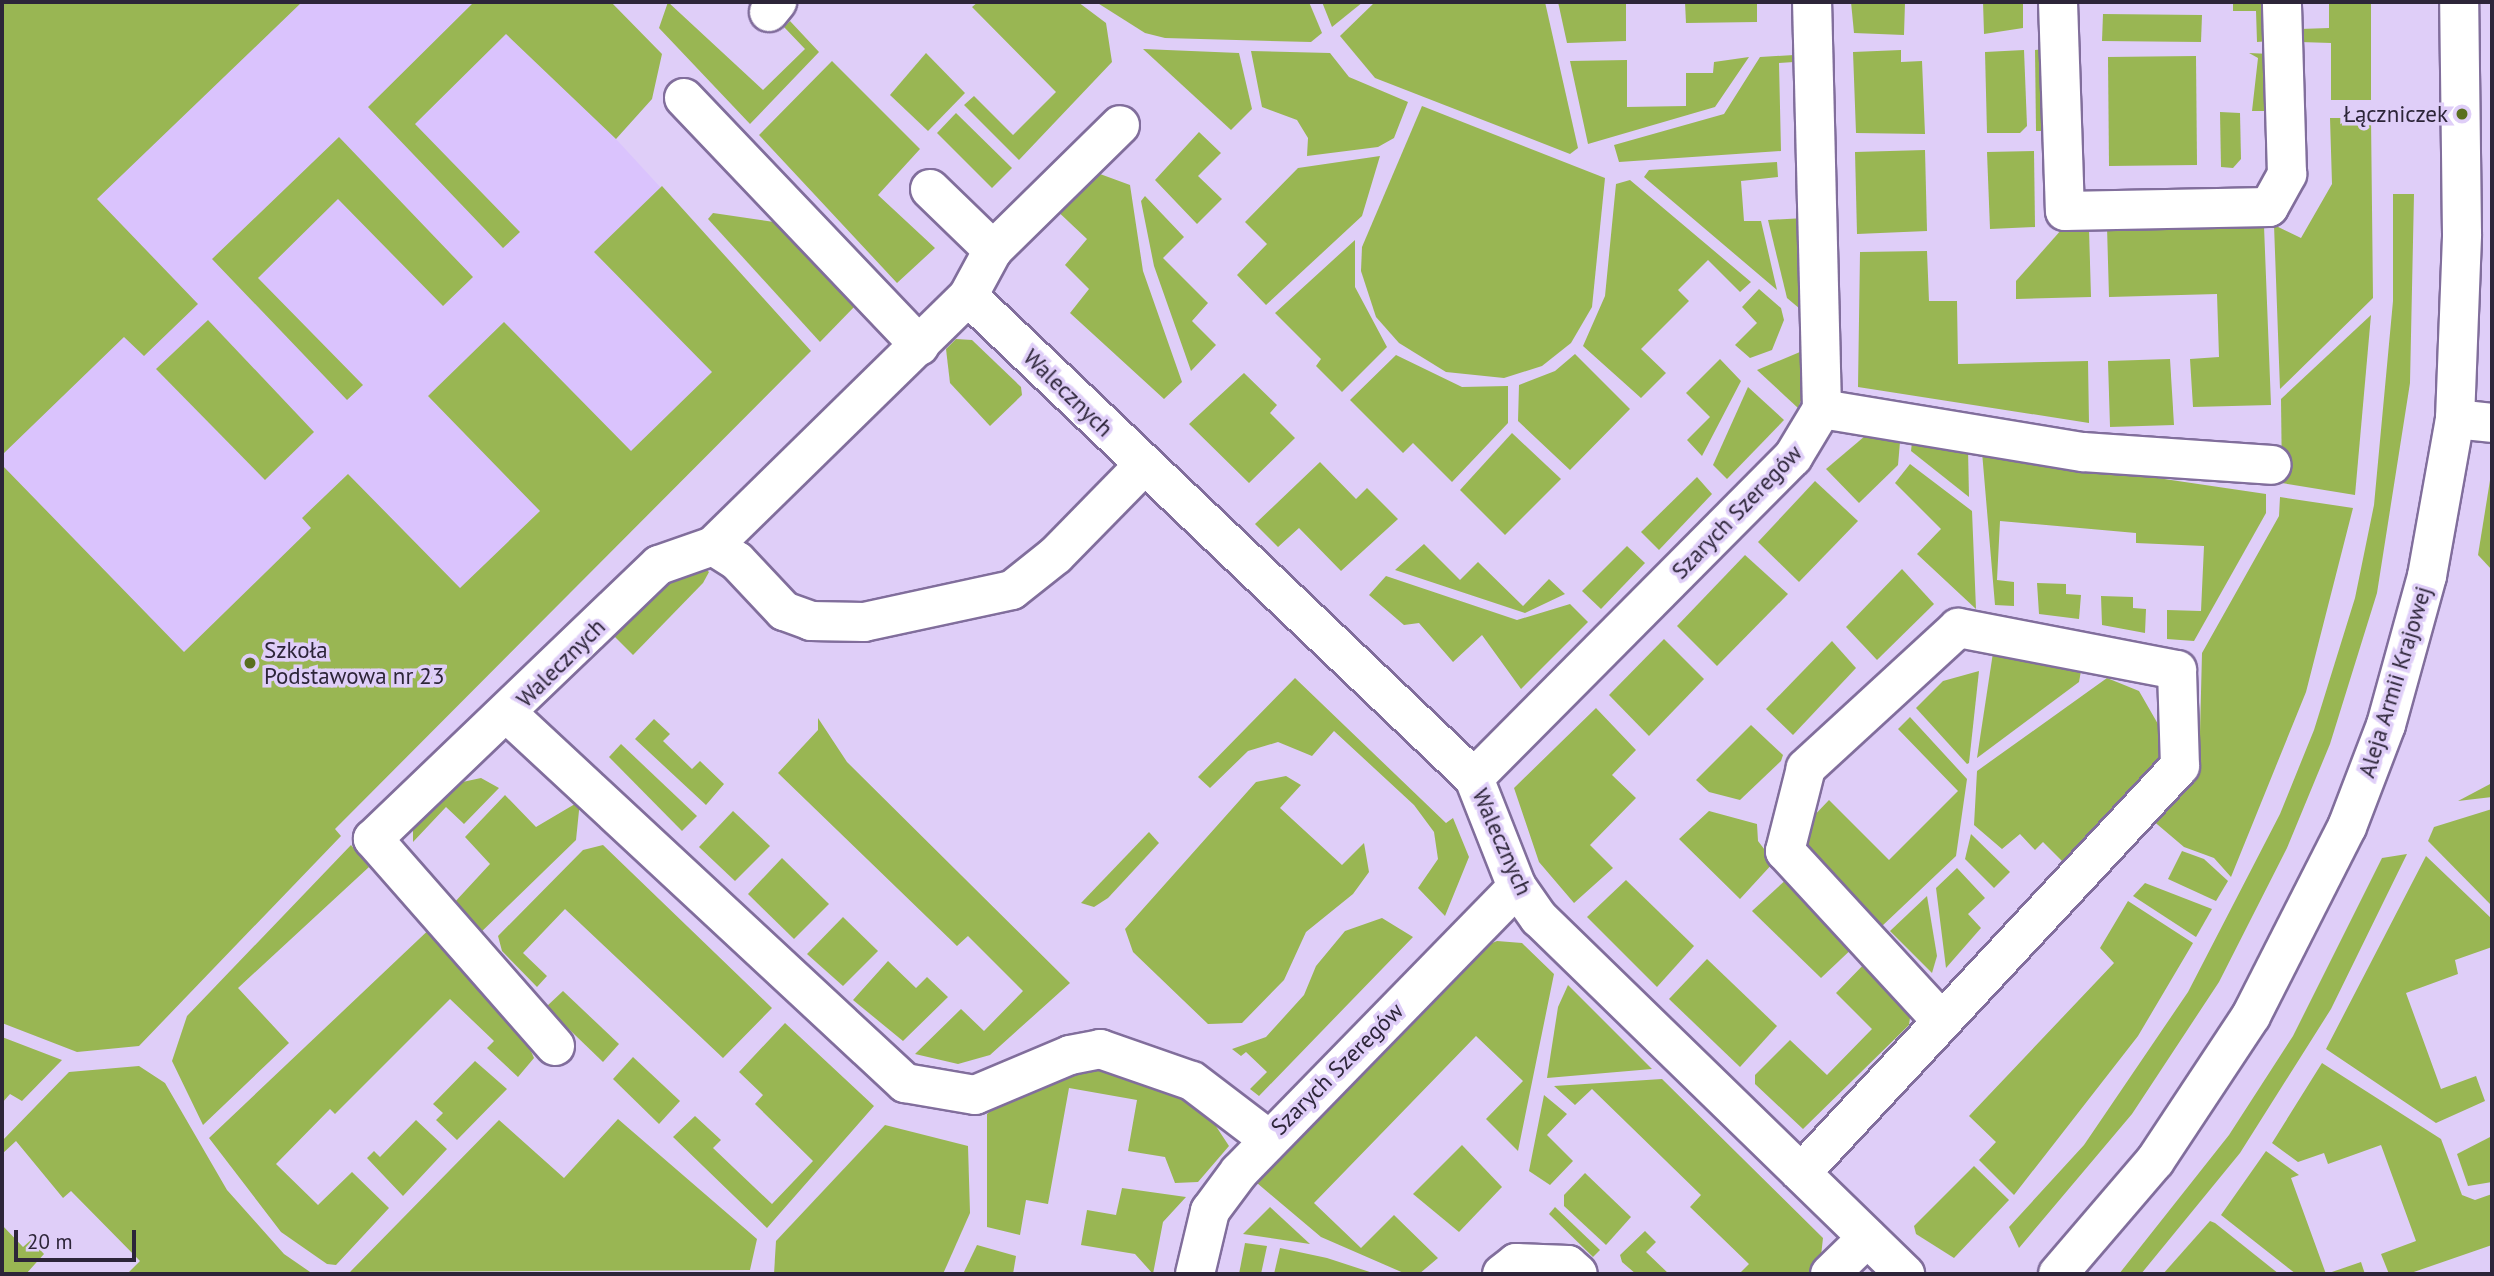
<!DOCTYPE html>
<meta charset="utf-8">
<style>
body{margin:0}
#map{position:relative;width:2494px;height:1276px;overflow:hidden;background:#dfcef8;font-family:"PT Sans",sans-serif}
div>[style]{position:absolute}
.built>*{inset:0;background:#dac3fd}
.green>*{inset:0;background:#99b653}
.roads{filter:drop-shadow(2px 0 #816e9c) drop-shadow(-2px 0 #816e9c) drop-shadow(0 2px #816e9c) drop-shadow(0 -2px #816e9c)}
.minor>*{height:38px;margin:-19px;padding:0 19px;transform-origin:19px;border-radius:19px;background:#fff}
.dots>*{width:19px;height:19px;translate:-50% -50%;box-sizing:border-box;border:4px solid #dfcef8;border-radius:50%}
span{translate:-50% -50%;white-space:nowrap;text-align:center;line-height:1.15;-webkit-text-stroke:7px #dfcef8;paint-order:stroke}
.poi-label{font-size:23px;color:#2d2539}
.right{translate:-100% -50%;text-align:right}
.left{translate:0 -50%;text-align:left}
.street-label{font-size:23px;color:#2d2539}
.frame{position:absolute;inset:0;border:4px solid #2d2539;pointer-events:none}
.scale{position:absolute;left:14px;top:1230px;width:122px;height:32px;box-sizing:border-box;border:4px solid #2d2539;border-top:0;padding-left:9px;font-size:21px;line-height:24px;white-space:nowrap;color:#2d2539;-webkit-text-stroke:5px #dfcef8;paint-order:stroke}
</style>
<div id="map">
<div class="built">
<i style="clip-path:polygon(128px 2px,606px 2px,637px 31px,652px 99px,616px 139px,811px 351px,345px 818px,130px 1024px,2px 1023px,2px 120px)"></i>
</div>
<div class="green">
<i style="clip-path:polygon(2px 2px,302px 2px,97px 199px,198px 304px,144px 356px,124px 337px,2px 455px)"></i>
<i style="clip-path:polygon(474px 2px,611px 2px,662px 54px,652px 99px,616px 139px,506px 34px,415px 124px,520px 232px,503px 248px,368px 107px)"></i>
<i style="clip-path:polygon(668px 2px,763px 90px,805px 49px,784px 27px,790px 21px,819px 52px,750px 124px,659px 28px)"></i>
<i style="clip-path:polygon(978px 2px,1078px 2px,1106px 23px,1112px 62px,1019px 160px,964px 105px,974px 96px,1013px 135px,1056px 92px,972px 7px)"></i>
<i style="clip-path:polygon(1096px 2px,1309px 2px,1322px 33px,1311px 42px,1165px 38px,1145px 33px)"></i>
<i style="clip-path:polygon(1322px 2px,1363px 2px,1332px 27px)"></i>
<i style="clip-path:polygon(1375px 2px,1545px 2px,1578px 148px,1570px 154px,1375px 78px,1340px 36px)"></i>
<i style="clip-path:polygon(1558px 2px,1626px 2px,1626px 41px,1567px 43px)"></i>
<i style="clip-path:polygon(1685px 2px,1757px 2px,1757px 22px,1686px 23px)"></i>
<i style="clip-path:polygon(1851px 2px,1905px 2px,1904px 35px,1854px 33px)"></i>
<i style="clip-path:polygon(1983px 2px,2023px 2px,2023px 28px,1984px 34px)"></i>
<i style="clip-path:polygon(2233px 2px,2263px 2px,2270px 41px,2257px 42px,2256px 11px,2233px 11px)"></i>
<i style="clip-path:polygon(2329px 2px,2371px 2px,2371px 100px,2331px 100px,2331px 43px,2300px 42px,2300px 29px,2329px 28px)"></i>
<i style="clip-path:polygon(2103px 14px,2202px 15px,2201px 42px,2102px 41px)"></i>
<i style="clip-path:polygon(1143px 49px,1239px 53px,1252px 109px,1231px 130px)"></i>
<i style="clip-path:polygon(2044px 49px,2045px 131px,2036px 131px,2035px 50px)"></i>
<i style="clip-path:polygon(1901px 50px,1901px 62px,1922px 61px,1925px 134px,1856px 133px,1853px 52px)"></i>
<i style="clip-path:polygon(2024px 50px,2027px 126px,2020px 133px,1987px 133px,1985px 52px)"></i>
<i style="clip-path:polygon(1251px 51px,1330px 53px,1349px 77px,1408px 102px,1394px 138px,1378px 147px,1307px 156px,1308px 138px,1297px 120px,1262px 107px)"></i>
<i style="clip-path:polygon(926px 53px,965px 93px,928px 131px,890px 95px)"></i>
<i style="clip-path:polygon(2249px 53px,2271px 54px,2271px 111px,2252px 111px,2258px 58px)"></i>
<i style="clip-path:polygon(1794px 55px,1794px 62px,1779px 63px,1781px 151px,1619px 162px,1614px 145px,1724px 114px,1760px 57px)"></i>
<i style="clip-path:polygon(2196px 56px,2197px 165px,2109px 166px,2108px 57px)"></i>
<i style="clip-path:polygon(1749px 57px,1715px 107px,1588px 144px,1570px 61px,1627px 60px,1627px 107px,1686px 106px,1686px 73px,1713px 73px,1714px 62px)"></i>
<i style="clip-path:polygon(832px 61px,920px 149px,878px 195px,935px 248px,897px 283px,759px 135px)"></i>
<i style="clip-path:polygon(1422px 106px,1605px 178px,1592px 307px,1571px 343px,1542px 366px,1504px 378px,1446px 372px,1399px 343px,1376px 317px,1361px 271px,1362px 247px)"></i>
<i style="clip-path:polygon(2220px 112px,2240px 113px,2241px 159px,2233px 168px,2221px 167px)"></i>
<i style="clip-path:polygon(956px 113px,1012px 168px,992px 188px,937px 133px)"></i>
<i style="clip-path:polygon(2330px 118px,2371px 118px,2373px 298px,2280px 389px,2274px 225px,2301px 238px,2332px 184px)"></i>
<i style="clip-path:polygon(1199px 132px,1221px 153px,1198px 176px,1222px 199px,1197px 224px,1155px 180px)"></i>
<i style="clip-path:polygon(339px 137px,473px 277px,443px 306px,338px 199px,258px 278px,363px 385px,347px 400px,212px 259px)"></i>
<i style="clip-path:polygon(1925px 150px,1927px 231px,1857px 234px,1855px 152px)"></i>
<i style="clip-path:polygon(2034px 151px,2035px 227px,1990px 229px,1987px 152px)"></i>
<i style="clip-path:polygon(1380px 156px,1362px 216px,1266px 305px,1237px 275px,1267px 244px,1245px 222px,1298px 168px)"></i>
<i style="clip-path:polygon(1777px 162px,1778px 177px,1741px 181px,1744px 221px,1761px 221px,1777px 290px,1644px 177px,1649px 170px)"></i>
<i style="clip-path:polygon(1081px 167px,1130px 185px,1143px 271px,1182px 382px,1164px 399px,1070px 313px,1089px 289px,1065px 265px,1087px 239px,1052px 206px)"></i>
<i style="clip-path:polygon(1630px 180px,1751px 282px,1740px 292px,1708px 260px,1678px 290px,1689px 301px,1641px 349px,1666px 373px,1641px 398px,1583px 346px,1605px 296px,1616px 184px)"></i>
<i style="clip-path:polygon(662px 186px,811px 351px,335px 829px,341px 836px,139px 1046px,77px 1052px,2px 1023px,2px 465px,184px 652px,311px 528px,302px 518px,348px 474px,460px 588px,540px 511px,428px 396px,504px 322px,631px 451px,712px 372px,594px 252px)"></i>
<i style="clip-path:polygon(2393px 194px,2414px 194px,2410px 383px,2377px 593px,2330px 744px,2287px 848px,2219px 982px,2132px 1114px,2019px 1248px,2009px 1227px,2084px 1145px,2188px 992px,2280px 814px,2314px 730px,2355px 598px,2374px 505px,2393px 301px)"></i>
<i style="clip-path:polygon(1145px 196px,1184px 237px,1163px 258px,1208px 303px,1192px 321px,1216px 345px,1191px 371px,1154px 266px,1141px 201px)"></i>
<i style="clip-path:polygon(713px 213px,781px 223px,856px 305px,820px 342px,708px 219px)"></i>
<i style="clip-path:polygon(1805px 218px,1806px 314px,1787px 298px,1768px 220px)"></i>
<i style="clip-path:polygon(2264px 226px,2271px 405px,2193px 407px,2190px 359px,2219px 357px,2217px 294px,2109px 297px,2107px 227px)"></i>
<i style="clip-path:polygon(2062px 229px,2089px 229px,2091px 297px,2016px 299px,2016px 281px)"></i>
<i style="clip-path:polygon(1355px 240px,1355px 287px,1387px 347px,1342px 392px,1316px 366px,1321px 359px,1275px 313px)"></i>
<i style="clip-path:polygon(1927px 251px,1929px 301px,1957px 301px,1958px 364px,2088px 361px,2089px 423px,1858px 387px,1860px 252px)"></i>
<i style="clip-path:polygon(1759px 289px,1781px 308px,1784px 320px,1772px 350px,1750px 358px,1735px 345px,1757px 323px,1742px 307px)"></i>
<i style="clip-path:polygon(2371px 315px,2355px 495px,2282px 483px,2281px 399px)"></i>
<i style="clip-path:polygon(208px 320px,314px 432px,265px 480px,156px 369px)"></i>
<i style="clip-path:polygon(956px 339px,972px 340px,1021px 387px,1022px 395px,990px 426px,950px 383px,946px 349px)"></i>
<i style="clip-path:polygon(1807px 349px,1804px 393px,1798px 408px,1757px 370px)"></i>
<i style="clip-path:polygon(1575px 354px,1630px 409px,1570px 470px,1518px 421px,1519px 385px,1555px 371px)"></i>
<i style="clip-path:polygon(1396px 355px,1462px 387px,1508px 386px,1508px 423px,1452px 482px,1413px 443px,1403px 453px,1350px 400px)"></i>
<i style="clip-path:polygon(1720px 359px,1741px 381px,1702px 456px,1687px 440px,1710px 417px,1686px 393px)"></i>
<i style="clip-path:polygon(2170px 359px,2174px 425px,2110px 427px,2108px 361px)"></i>
<i style="clip-path:polygon(1244px 373px,1277px 405px,1270px 413px,1295px 438px,1249px 483px,1189px 424px)"></i>
<i style="clip-path:polygon(1748px 387px,1784px 420px,1727px 479px,1713px 465px)"></i>
<i style="clip-path:polygon(1512px 433px,1561px 479px,1505px 535px,1460px 490px)"></i>
<i style="clip-path:polygon(1865px 436px,1900px 442px,1898px 465px,1859px 503px,1826px 469px)"></i>
<i style="clip-path:polygon(1912px 442px,1968px 449px,1969px 497px,1911px 451px)"></i>
<i style="clip-path:polygon(1982px 452px,2266px 494px,2266px 513px,2194px 641px,2167px 639px,2167px 610px,2201px 611px,2204px 546px,2136px 543px,2136px 533px,2000px 521px,1997px 580px,2014px 582px,2014px 606px,1995px 605px)"></i>
<i style="clip-path:polygon(1320px 462px,1356px 499px,1367px 488px,1398px 519px,1341px 571px,1299px 528px,1278px 547px,1255px 524px)"></i>
<i style="clip-path:polygon(1910px 464px,1972px 511px,1976px 609px,1917px 554px,1941px 529px,1895px 483px)"></i>
<i style="clip-path:polygon(2492px 468px,2492px 570px,2478px 555px)"></i>
<i style="clip-path:polygon(1697px 477px,1712px 494px,1659px 550px,1641px 532px)"></i>
<i style="clip-path:polygon(1815px 481px,1858px 521px,1799px 582px,1758px 542px)"></i>
<i style="clip-path:polygon(2280px 497px,2353px 508px,2306px 692px,2231px 877px,2214px 858px,2184px 847px,2151px 819px,2199px 772px,2202px 653px,2279px 516px)"></i>
<i style="clip-path:polygon(1424px 544px,1460px 580px,1478px 562px,1523px 606px,1549px 579px,1565px 594px,1525px 613px,1395px 570px)"></i>
<i style="clip-path:polygon(1627px 546px,1645px 563px,1601px 609px,1582px 591px)"></i>
<i style="clip-path:polygon(1745px 555px,1788px 594px,1717px 666px,1677px 626px)"></i>
<i style="clip-path:polygon(701px 565px,709px 572px,703px 583px,633px 655px,608px 630px,666px 571px)"></i>
<i style="clip-path:polygon(1902px 569px,1934px 604px,1877px 660px,1846px 627px)"></i>
<i style="clip-path:polygon(1386px 576px,1517px 620px,1570px 604px,1588px 622px,1521px 689px,1482px 635px,1453px 662px,1419px 623px,1404px 625px,1369px 595px)"></i>
<i style="clip-path:polygon(2037px 583px,2066px 584px,2066px 594px,2081px 595px,2079px 619px,2039px 614px)"></i>
<i style="clip-path:polygon(2101px 596px,2133px 597px,2133px 608px,2146px 609px,2145px 633px,2102px 625px)"></i>
<i style="clip-path:polygon(1664px 639px,1704px 679px,1649px 736px,1609px 695px)"></i>
<i style="clip-path:polygon(1832px 641px,1856px 668px,1793px 735px,1766px 709px)"></i>
<i style="clip-path:polygon(1994px 646px,2083px 660px,2079px 682px,1977px 758px)"></i>
<i style="clip-path:polygon(1979px 671px,1969px 763px,1967px 764px,1916px 708px,1943px 681px)"></i>
<i style="clip-path:polygon(1295px 678px,1446px 823px,1453px 818px,1469px 857px,1445px 916px,1418px 888px,1438px 859px,1434px 832px,1414px 805px,1334px 731px,1312px 756px,1278px 742px,1248px 751px,1210px 788px,1198px 777px)"></i>
<i style="clip-path:polygon(2107px 678px,2139px 691px,2166px 738px,2159px 762px,2067px 866px,2043px 842px,2035px 850px,2020px 834px,2002px 849px,1974px 825px,1977px 771px)"></i>
<i style="clip-path:polygon(1596px 708px,1636px 750px,1612px 775px,1636px 798px,1590px 845px,1613px 868px,1574px 903px,1539px 862px,1514px 788px)"></i>
<i style="clip-path:polygon(1910px 717px,1967px 779px,1956px 856px,1881px 927px,1818px 866px,1804px 842px,1808px 822px,1829px 800px,1889px 860px,1958px 791px,1898px 729px)"></i>
<i style="clip-path:polygon(818px 718px,847px 762px,1070px 983px,990px 1055px,958px 1064px,915px 1054px,961px 1009px,984px 1031px,1023px 991px,968px 936px,957px 946px,778px 773px,818px 730px)"></i>
<i style="clip-path:polygon(654px 719px,670px 734px,663px 741px,692px 769px,700px 761px,724px 784px,706px 805px,635px 739px)"></i>
<i style="clip-path:polygon(1751px 725px,1783px 755px,1781px 761px,1740px 800px,1709px 792px,1696px 780px)"></i>
<i style="clip-path:polygon(621px 744px,697px 816px,682px 831px,609px 757px)"></i>
<i style="clip-path:polygon(1286px 776px,1301px 785px,1280px 808px,1342px 865px,1364px 843px,1369px 872px,1353px 894px,1306px 932px,1284px 980px,1242px 1023px,1208px 1024px,1133px 952px,1125px 929px,1256px 782px)"></i>
<i style="clip-path:polygon(481px 778px,499px 788px,464px 824px,446px 807px,413px 842px,413px 824px,458px 783px)"></i>
<i style="clip-path:polygon(2492px 783px,2492px 797px,2458px 801px)"></i>
<i style="clip-path:polygon(505px 795px,536px 827px,580px 801px,576px 840px,475px 938px,453px 904px,490px 864px,465px 837px)"></i>
<i style="clip-path:polygon(2492px 809px,2492px 906px,2428px 841px,2434px 827px)"></i>
<i style="clip-path:polygon(733px 811px,770px 846px,735px 881px,699px 847px)"></i>
<i style="clip-path:polygon(1709px 811px,1757px 824px,1758px 841px,1774px 862px,1740px 899px,1679px 839px)"></i>
<i style="clip-path:polygon(1149px 832px,1159px 843px,1108px 898px,1094px 907px,1081px 903px)"></i>
<i style="clip-path:polygon(1971px 834px,2010px 872px,1994px 888px,1965px 859px)"></i>
<i style="clip-path:polygon(351px 845px,369px 867px,238px 988px,289px 1043px,203px 1125px,172px 1061px,187px 1016px)"></i>
<i style="clip-path:polygon(603px 845px,772px 1008px,723px 1058px,565px 909px,523px 953px,547px 976px,537px 987px,502px 951px,498px 936px,583px 850px)"></i>
<i style="clip-path:polygon(2182px 851px,2204px 859px,2228px 881px,2216px 901px,2168px 879px)"></i>
<i style="clip-path:polygon(2407px 854px,2331px 1009px,2240px 1153px,2141px 1274px,2119px 1274px,2229px 1135px,2293px 1036px,2382px 858px)"></i>
<i style="clip-path:polygon(2426px 856px,2492px 919px,2492px 947px,2455px 960px,2458px 974px,2406px 993px,2441px 1089px,2476px 1076px,2485px 1101px,2436px 1123px,2326px 1049px)"></i>
<i style="clip-path:polygon(782px 858px,829px 904px,794px 939px,748px 894px)"></i>
<i style="clip-path:polygon(1957px 868px,1985px 898px,1968px 914px,1981px 928px,1946px 968px,1936px 888px)"></i>
<i style="clip-path:polygon(1789px 877px,1858px 943px,1821px 978px,1752px 911px)"></i>
<i style="clip-path:polygon(1626px 880px,1694px 946px,1657px 987px,1587px 917px)"></i>
<i style="clip-path:polygon(2145px 883px,2212px 909px,2196px 937px,2133px 896px)"></i>
<i style="clip-path:polygon(1927px 896px,1937px 956px,1932px 973px,1890px 931px)"></i>
<i style="clip-path:polygon(2128px 901px,2193px 943px,2138px 1036px,2014px 1195px,1979px 1160px,1996px 1142px,1969px 1116px,2114px 963px,2100px 948px)"></i>
<i style="clip-path:polygon(843px 917px,878px 951px,843px 986px,807px 954px)"></i>
<i style="clip-path:polygon(1382px 918px,1413px 937px,1259px 1096px,1250px 1089px,1267px 1072px,1246px 1052px,1241px 1056px,1232px 1049px,1266px 1037px,1304px 995px,1316px 966px,1345px 931px)"></i>
<i style="clip-path:polygon(437px 922px,520px 1026px,534px 1058px,518px 1077px,487px 1048px,494px 1041px,450px 999px,335px 1114px,330px 1109px,276px 1164px,318px 1205px,352px 1172px,389px 1208px,336px 1265px,327px 1264px,281px 1232px,209px 1138px)"></i>
<i style="clip-path:polygon(1497px 941px,1522px 943px,1554px 974px,1518px 1151px,1486px 1119px,1523px 1081px,1476px 1036px,1314px 1203px,1361px 1248px,1394px 1215px,1438px 1258px,1419px 1274px,1406px 1274px,1321px 1237px,1257px 1183px,1485px 946px)"></i>
<i style="clip-path:polygon(1871px 957px,1912px 1004px,1909px 1025px,1803px 1129px,1755px 1084px,1755px 1075px,1790px 1040px,1827px 1075px,1872px 1029px,1836px 993px)"></i>
<i style="clip-path:polygon(1707px 959px,1777px 1026px,1740px 1067px,1669px 999px)"></i>
<i style="clip-path:polygon(888px 961px,916px 988px,927px 977px,948px 997px,903px 1041px,853px 1000px)"></i>
<i style="clip-path:polygon(1568px 985px,1652px 1069px,1547px 1078px,1558px 1007px)"></i>
<i style="clip-path:polygon(563px 991px,619px 1044px,603px 1062px,546px 1007px)"></i>
<i style="clip-path:polygon(785px 1023px,874px 1106px,767px 1228px,673px 1137px,695px 1116px,721px 1140px,713px 1148px,772px 1204px,813px 1161px,755px 1104px,763px 1095px,739px 1072px)"></i>
<i style="clip-path:polygon(2px 1037px,62px 1060px,22px 1101px,10px 1094px,2px 1103px)"></i>
<i style="clip-path:polygon(633px 1057px,680px 1101px,659px 1124px,613px 1079px)"></i>
<i style="clip-path:polygon(475px 1061px,507px 1089px,457px 1140px,436px 1120px,443px 1113px,433px 1104px)"></i>
<i style="clip-path:polygon(2322px 1063px,2441px 1139px,2462px 1195px,2475px 1200px,2492px 1194px,2492px 1245px,2408px 1274px,2389px 1274px,2381px 1254px,2416px 1241px,2381px 1145px,2328px 1164px,2324px 1153px,2298px 1162px,2272px 1143px)"></i>
<i style="clip-path:polygon(139px 1066px,165px 1083px,227px 1190px,284px 1254px,313px 1274px,127px 1274px,140px 1261px,71px 1191px,63px 1198px,16px 1141px,2px 1154px,2px 1141px,69px 1072px)"></i>
<i style="clip-path:polygon(1065px 1069px,1116px 1071px,1176px 1090px,1206px 1111px,1229px 1146px,1198px 1182px,1175px 1183px,1165px 1157px,1128px 1151px,1137px 1100px,1069px 1088px,1048px 1204px,1026px 1200px,1020px 1235px,987px 1227px,987px 1114px,1020px 1083px)"></i>
<i style="clip-path:polygon(1662px 1079px,1823px 1238px,1821px 1256px,1808px 1274px,1739px 1274px,1749px 1264px,1690px 1207px,1701px 1195px,1592px 1089px,1575px 1105px,1554px 1086px)"></i>
<i style="clip-path:polygon(1544px 1095px,1567px 1114px,1547px 1135px,1573px 1161px,1550px 1185px,1529px 1171px)"></i>
<i style="clip-path:polygon(618px 1119px,757px 1239px,750px 1270px,350px 1272px,499px 1120px,564px 1178px)"></i>
<i style="clip-path:polygon(416px 1120px,447px 1149px,403px 1196px,367px 1158px,374px 1151px,380px 1157px)"></i>
<i style="clip-path:polygon(885px 1125px,968px 1146px,970px 1213px,943px 1274px,774px 1274px,776px 1241px)"></i>
<i style="clip-path:polygon(2492px 1136px,2492px 1182px,2468px 1186px,2457px 1154px)"></i>
<i style="clip-path:polygon(1462px 1145px,1502px 1187px,1459px 1232px,1413px 1194px)"></i>
<i style="clip-path:polygon(2266px 1151px,2299px 1175px,2291px 1178px,2326px 1274px,2361px 1262px,2365px 1274px,2296px 1274px,2221px 1215px)"></i>
<i style="clip-path:polygon(1974px 1166px,2009px 1200px,1954px 1258px,1916px 1234px,1914px 1226px)"></i>
<i style="clip-path:polygon(1585px 1173px,1631px 1217px,1606px 1245px,1564px 1206px,1564px 1195px)"></i>
<i style="clip-path:polygon(1122px 1188px,1186px 1197px,1163px 1222px,1153px 1274px,1135px 1254px,1081px 1245px,1087px 1210px,1116px 1215px)"></i>
<i style="clip-path:polygon(1270px 1207px,1310px 1244px,1243px 1234px)"></i>
<i style="clip-path:polygon(1555px 1207px,1600px 1250px,1593px 1257px,1549px 1214px)"></i>
<i style="clip-path:polygon(2210px 1221px,2215px 1223px,2279px 1274px,2163px 1274px)"></i>
<i style="clip-path:polygon(2px 1225px,23px 1247px,31px 1240px,44px 1254px,26px 1274px,2px 1274px)"></i>
<i style="clip-path:polygon(1645px 1231px,1656px 1242px,1646px 1252px,1669px 1274px,1636px 1274px,1622px 1262px,1620px 1255px)"></i>
<i style="clip-path:polygon(1245px 1243px,1267px 1246px,1261px 1274px,1239px 1274px)"></i>
<i style="clip-path:polygon(977px 1245px,1016px 1256px,1013px 1274px,963px 1274px)"></i>
<i style="clip-path:polygon(1280px 1248px,1327px 1258px,1376px 1274px,1274px 1274px)"></i>
</div>
<div class="roads">
<div class="minor">
<i style="left:2058px;top:2px;width:209px;rotate:88.1deg"></i>
<i style="left:2065px;top:211px;width:204px;rotate:-1.1deg"></i>
<i style="left:2269px;top:207px;width:38px;rotate:-61deg"></i>
<i style="left:2287px;top:174px;width:172px;rotate:-91.7deg"></i>
<i style="left:769px;top:12px;width:13px;rotate:-51deg"></i>
<i style="left:684px;top:98px;width:342px;rotate:46.4deg"></i>
<i style="left:930px;top:189px;width:88px;rotate:44.1deg"></i>
<i style="left:968px;top:296px;width:52px;rotate:-61.5deg"></i>
<i style="left:993px;top:250px;width:178px;rotate:-44.5deg"></i>
<i style="left:1822px;top:409px;width:265px;rotate:9.4deg"></i>
<i style="left:2083px;top:452px;width:189px;rotate:3.9deg"></i>
<i style="left:2455px;top:419px;width:37px;rotate:6deg"></i>
<i style="left:713px;top:546px;width:28px;rotate:32deg"></i>
<i style="left:737px;top:561px;width:69px;rotate:46.8deg"></i>
<i style="left:784px;top:611px;width:29px;rotate:20deg"></i>
<i style="left:811px;top:621px;width:53px;rotate:1.1deg"></i>
<i style="left:864px;top:622px;width:151px;rotate:-12.2deg"></i>
<i style="left:1012px;top:590px;width:56px;rotate:-38.5deg"></i>
<i style="left:1056px;top:555px;width:126px;rotate:-45.6deg"></i>
<i style="left:509px;top:715px;width:541px;rotate:42.9deg"></i>
<i style="left:905px;top:1083px;width:71px;rotate:9.7deg"></i>
<i style="left:975px;top:1095px;width:103px;rotate:-22.8deg"></i>
<i style="left:1070px;top:1055px;width:31px;rotate:-11deg"></i>
<i style="left:1100px;top:1049px;width:97px;rotate:19.2deg"></i>
<i style="left:1192px;top:1081px;width:96px;rotate:37.3deg"></i>
<i style="left:1474px;top:778px;width:453px;rotate:-45.2deg"></i>
<i style="left:1793px;top:457px;width:56px;rotate:-58.9deg"></i>
<i style="left:1822px;top:409px;width:407px;rotate:-91.4deg"></i>
<i style="left:555px;top:1046px;width:276px;rotate:-131.3deg"></i>
<i style="left:373px;top:839px;width:396px;rotate:-43.8deg"></i>
<i style="left:659px;top:565px;width:57px;rotate:-19.4deg"></i>
<i style="left:713px;top:546px;width:357px;rotate:-44.4deg"></i>
<i style="left:968px;top:296px;width:699px;rotate:43.61deg"></i>
<i style="left:1474px;top:778px;width:117px;rotate:68.5deg"></i>
<i style="left:1517px;top:887px;width:38px;rotate:55deg"></i>
<i style="left:1539px;top:918px;width:511px;rotate:44.21deg"></i>
<i style="left:1801px;top:1173px;width:556px;rotate:-47.04deg"></i>
<i style="left:2180px;top:766px;width:96px;rotate:-91.8deg"></i>
<i style="left:2177px;top:670px;width:223px;rotate:-169.1deg"></i>
<i style="left:1958px;top:628px;width:207px;rotate:137.4deg"></i>
<i style="left:1806px;top:768px;width:86px;rotate:104.2deg"></i>
<i style="left:1785px;top:851px;width:230px;rotate:47.3deg"></i>
<i style="left:1195px;top:1274px;width:65px;rotate:-76.6deg"></i>
<i style="left:1210px;top:1211px;width:49px;rotate:-53.4deg"></i>
<i style="left:1239px;top:1172px;width:398px;rotate:-45.7deg"></i>
<i style="left:1502px;top:1274px;width:18px;rotate:-38deg"></i>
<i style="left:1516px;top:1263px;width:52px;rotate:2.2deg"></i>
<i style="left:1568px;top:1265px;width:13px;rotate:42deg"></i>
<i style="left:1830px;top:1274px;width:52px;rotate:-44.2deg"></i>
<i style="left:2058px;top:1274px;width:149px;rotate:-49.4deg"></i>
<i style="left:2155px;top:1161px;width:174px;rotate:-56.5deg"></i>
<i style="left:2251px;top:1016px;width:212px;rotate:-63.1deg"></i>
<i style="left:2347px;top:827px;width:109px;rotate:-69.1deg"></i>
<i style="left:2386px;top:725px;width:155px;rotate:-74.6deg"></i>
<i style="left:2427px;top:576px;width:159px;rotate:-79.9deg"></i>
<i style="left:2455px;top:419px;width:185px;rotate:-87.8deg"></i>
<i style="left:2462px;top:234px;width:232px;rotate:-90.7deg"></i>
</div>
</div>
<div class="dots">
<i style="left:2462px;top:114px;background:#5a6f1f"></i>
<i style="left:250px;top:663px;background:#5a6f1f"></i>
</div>
<div class="poi-label">
<span class="right" style="left:2448px;top:114px">Łączniczek</span>
<span class="left" style="left:264px;top:663px">Szkoła<br>Podstawowa nr 23</span>
</div>
<div class="street-label">
<span style="left:1068px;top:393px;rotate:44deg">Walecznych</span>
<span style="left:1737px;top:512px;rotate:-46deg">Szarych Szeregów</span>
<span style="left:561px;top:663px;rotate:-45deg">Walecznych</span>
<span style="left:2395px;top:682px;rotate:-73deg">Aleja Armii Krajowej</span>
<span style="left:1502px;top:842px;rotate:66deg">Walecznych</span>
<span style="left:1337px;top:1069px;rotate:-45deg">Szarych Szeregów</span>
</div>
<div class="frame"></div>
<div class="scale">20 m</div>
</div>
